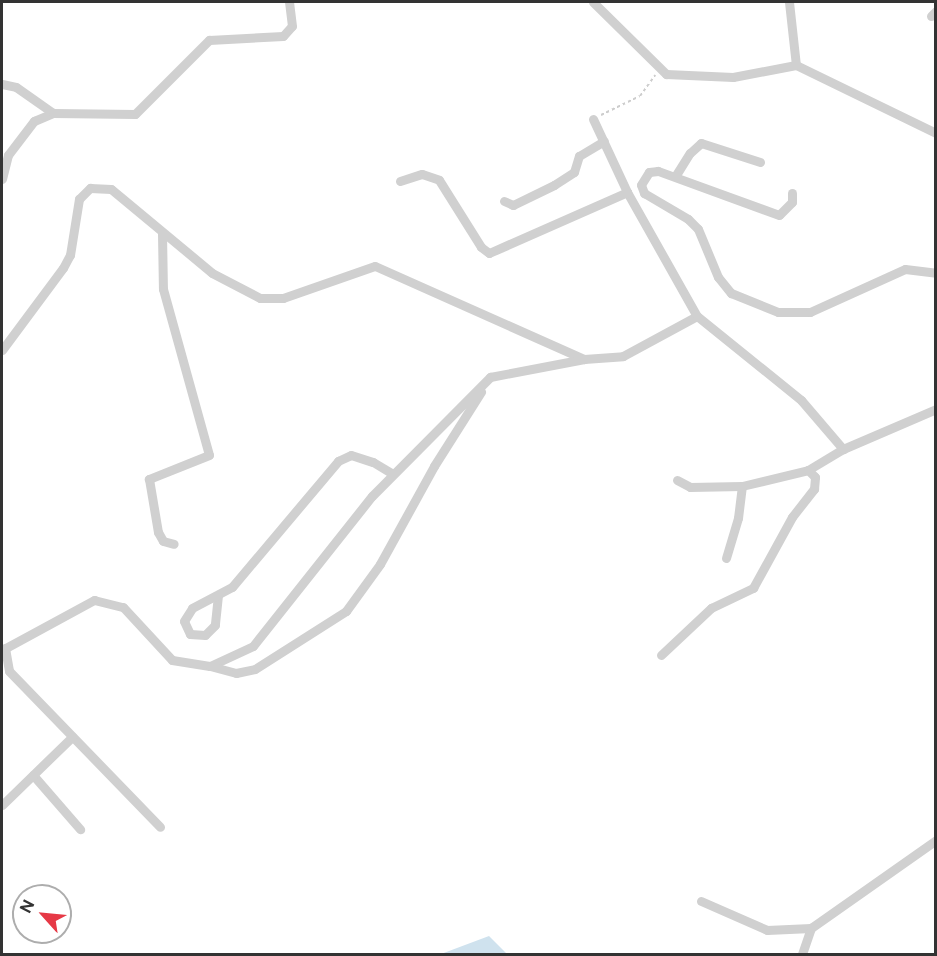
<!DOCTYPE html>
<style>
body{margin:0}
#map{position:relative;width:937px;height:956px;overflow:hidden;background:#fff;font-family:"Public Sans",sans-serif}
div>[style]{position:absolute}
.water>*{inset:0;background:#cfe2ee}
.path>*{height:2px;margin-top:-1px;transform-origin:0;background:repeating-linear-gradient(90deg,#cdcdcd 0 3px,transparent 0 6px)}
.street>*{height:9px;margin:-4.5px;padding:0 4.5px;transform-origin:4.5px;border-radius:4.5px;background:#d0d0d0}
span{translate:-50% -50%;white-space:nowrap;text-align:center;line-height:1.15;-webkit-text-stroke:6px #fff;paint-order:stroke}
.frame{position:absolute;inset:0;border:3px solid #333;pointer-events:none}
.north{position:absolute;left:12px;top:884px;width:60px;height:60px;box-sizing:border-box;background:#fff;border:2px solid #adadad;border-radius:50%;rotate:297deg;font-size:16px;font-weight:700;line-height:24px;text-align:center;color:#333}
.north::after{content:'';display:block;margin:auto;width:21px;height:27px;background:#e63946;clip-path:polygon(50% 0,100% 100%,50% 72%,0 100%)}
</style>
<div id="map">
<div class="water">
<i style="clip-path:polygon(489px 936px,507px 954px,441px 954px)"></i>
</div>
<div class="path">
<i style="left:601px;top:115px;width:43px;rotate:-26deg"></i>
<i style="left:640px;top:96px;width:26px;rotate:-54deg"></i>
</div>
<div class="street">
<i style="left:593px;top:2px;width:103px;rotate:44.6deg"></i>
<i style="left:666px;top:74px;width:67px;rotate:2.6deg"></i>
<i style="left:733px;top:77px;width:64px;rotate:-10.8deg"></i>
<i style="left:796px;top:65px;width:156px;rotate:25.9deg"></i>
<i style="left:789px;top:2px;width:63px;rotate:83.7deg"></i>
<i style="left:931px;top:16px;width:7px;rotate:-45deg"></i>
<i style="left:2px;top:84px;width:14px;rotate:12deg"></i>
<i style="left:16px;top:87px;width:45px;rotate:35.1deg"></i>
<i style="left:593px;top:119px;width:81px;rotate:65deg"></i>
<i style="left:627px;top:192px;width:142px;rotate:60.6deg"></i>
<i style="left:676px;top:175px;width:26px;rotate:-58deg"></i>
<i style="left:690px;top:153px;width:15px;rotate:-42deg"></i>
<i style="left:701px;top:143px;width:62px;rotate:17.9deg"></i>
<i style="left:2px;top:179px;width:25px;rotate:-76deg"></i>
<i style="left:8px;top:155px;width:43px;rotate:-52.6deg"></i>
<i style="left:34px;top:121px;width:21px;rotate:-23deg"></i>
<i style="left:53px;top:113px;width:82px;rotate:0.7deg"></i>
<i style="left:135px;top:114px;width:105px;rotate:-45deg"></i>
<i style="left:209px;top:40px;width:74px;rotate:-3.1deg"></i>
<i style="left:283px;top:36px;width:13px;rotate:-48deg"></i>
<i style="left:292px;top:26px;width:24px;rotate:-97deg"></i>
<i style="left:400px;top:181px;width:23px;rotate:-18deg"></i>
<i style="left:422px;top:174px;width:18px;rotate:19deg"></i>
<i style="left:439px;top:180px;width:79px;rotate:57.9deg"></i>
<i style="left:481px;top:247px;width:10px;rotate:37deg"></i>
<i style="left:489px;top:253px;width:151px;rotate:-23.8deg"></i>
<i style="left:792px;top:193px;width:9px;rotate:90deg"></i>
<i style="left:792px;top:202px;width:18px;rotate:135deg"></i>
<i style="left:779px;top:215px;width:129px;rotate:-160deg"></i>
<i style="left:658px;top:171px;width:9px;rotate:174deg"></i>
<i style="left:649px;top:172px;width:15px;rotate:122deg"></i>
<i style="left:641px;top:185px;width:9px;rotate:69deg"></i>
<i style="left:644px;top:193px;width:51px;rotate:30.6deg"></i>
<i style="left:688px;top:219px;width:14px;rotate:45deg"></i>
<i style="left:698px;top:229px;width:52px;rotate:67.4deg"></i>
<i style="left:718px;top:277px;width:21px;rotate:51deg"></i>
<i style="left:731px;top:293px;width:51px;rotate:22deg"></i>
<i style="left:778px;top:312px;width:32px"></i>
<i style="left:810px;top:312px;width:104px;rotate:-24.4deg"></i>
<i style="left:905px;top:269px;width:31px;rotate:7deg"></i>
<i style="left:504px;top:201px;width:10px;rotate:24deg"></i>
<i style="left:513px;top:205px;width:46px;rotate:-26deg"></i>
<i style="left:554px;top:185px;width:24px;rotate:-33deg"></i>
<i style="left:574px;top:172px;width:17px;rotate:-73deg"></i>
<i style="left:579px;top:156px;width:29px;rotate:-31deg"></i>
<i style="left:162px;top:234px;width:55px;rotate:89deg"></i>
<i style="left:163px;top:289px;width:172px;rotate:74.5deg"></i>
<i style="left:209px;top:455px;width:65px;rotate:158.2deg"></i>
<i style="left:149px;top:479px;width:54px;rotate:80.4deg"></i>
<i style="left:158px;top:532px;width:10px;rotate:61deg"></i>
<i style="left:163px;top:541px;width:11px;rotate:15deg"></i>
<i style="left:2px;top:350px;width:102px;rotate:-53.4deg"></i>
<i style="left:63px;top:268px;width:15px;rotate:-62deg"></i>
<i style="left:70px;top:255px;width:57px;rotate:-80.9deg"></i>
<i style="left:79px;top:199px;width:16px;rotate:-45deg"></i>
<i style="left:90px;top:188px;width:21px;rotate:3deg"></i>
<i style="left:111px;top:189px;width:131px;rotate:39.7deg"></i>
<i style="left:212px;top:273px;width:54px;rotate:27.5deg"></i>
<i style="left:260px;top:298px;width:23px"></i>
<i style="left:283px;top:298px;width:97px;rotate:-19.2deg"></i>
<i style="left:375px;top:266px;width:229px;rotate:24deg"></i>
<i style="left:677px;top:480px;width:15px;rotate:28deg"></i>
<i style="left:690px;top:487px;width:52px;rotate:-1.1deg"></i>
<i style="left:742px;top:486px;width:68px;rotate:-13.6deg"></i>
<i style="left:808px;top:470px;width:41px;rotate:-31deg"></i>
<i style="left:726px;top:558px;width:42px;rotate:-73.3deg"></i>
<i style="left:738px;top:518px;width:32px;rotate:-83deg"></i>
<i style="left:218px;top:595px;width:30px;rotate:96deg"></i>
<i style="left:215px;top:625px;width:14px;rotate:135deg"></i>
<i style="left:205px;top:635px;width:15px;rotate:-176deg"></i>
<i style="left:190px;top:634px;width:14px;rotate:-115deg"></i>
<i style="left:184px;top:621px;width:15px;rotate:-58deg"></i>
<i style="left:192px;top:608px;width:45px;rotate:-27.7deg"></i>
<i style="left:232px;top:587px;width:165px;rotate:-49.9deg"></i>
<i style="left:338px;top:461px;width:14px;rotate:-25deg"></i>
<i style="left:351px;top:455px;width:23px;rotate:18deg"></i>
<i style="left:373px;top:462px;width:23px;rotate:31deg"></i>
<i style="left:5px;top:648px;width:23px;rotate:80deg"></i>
<i style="left:9px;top:671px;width:217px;rotate:45.9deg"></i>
<i style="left:2px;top:650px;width:105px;rotate:-28.5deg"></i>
<i style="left:94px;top:600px;width:30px;rotate:14deg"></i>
<i style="left:123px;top:607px;width:72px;rotate:47.2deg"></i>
<i style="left:172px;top:660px;width:38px;rotate:9deg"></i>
<i style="left:210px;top:666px;width:47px;rotate:-24.9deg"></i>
<i style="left:253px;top:646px;width:191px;rotate:-51.6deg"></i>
<i style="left:372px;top:496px;width:168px;rotate:-45.2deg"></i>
<i style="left:490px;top:377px;width:96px;rotate:-10.8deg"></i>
<i style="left:584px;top:359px;width:39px;rotate:-4deg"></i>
<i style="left:623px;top:356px;width:84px;rotate:-28.4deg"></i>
<i style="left:697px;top:316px;width:134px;rotate:38.9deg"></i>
<i style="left:801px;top:400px;width:65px;rotate:49.4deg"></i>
<i style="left:843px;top:449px;width:101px;rotate:-23.3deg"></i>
<i style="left:661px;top:655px;width:69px;rotate:-43.2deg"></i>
<i style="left:711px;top:608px;width:47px;rotate:-25.5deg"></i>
<i style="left:753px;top:588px;width:81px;rotate:-61.2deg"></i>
<i style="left:792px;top:517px;width:36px;rotate:-52deg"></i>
<i style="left:814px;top:489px;width:12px;rotate:-85deg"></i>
<i style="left:815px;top:477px;width:10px;rotate:-135deg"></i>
<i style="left:210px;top:666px;width:27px;rotate:15deg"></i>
<i style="left:236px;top:673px;width:19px;rotate:-12deg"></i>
<i style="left:255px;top:669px;width:108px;rotate:-32.5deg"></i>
<i style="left:346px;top:611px;width:58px;rotate:-54.1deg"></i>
<i style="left:380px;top:564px;width:112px;rotate:-61.1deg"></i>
<i style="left:434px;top:466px;width:88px;rotate:-57.6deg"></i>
<i style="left:33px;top:775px;width:72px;rotate:49deg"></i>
<i style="left:2px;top:805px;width:98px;rotate:-44.2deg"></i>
<i style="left:701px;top:901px;width:72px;rotate:23.7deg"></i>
<i style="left:767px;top:930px;width:44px;rotate:-2.6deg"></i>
<i style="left:802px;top:954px;width:28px;rotate:-71deg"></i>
<i style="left:811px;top:928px;width:153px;rotate:-35.1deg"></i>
</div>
<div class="frame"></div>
<div class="north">N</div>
</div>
